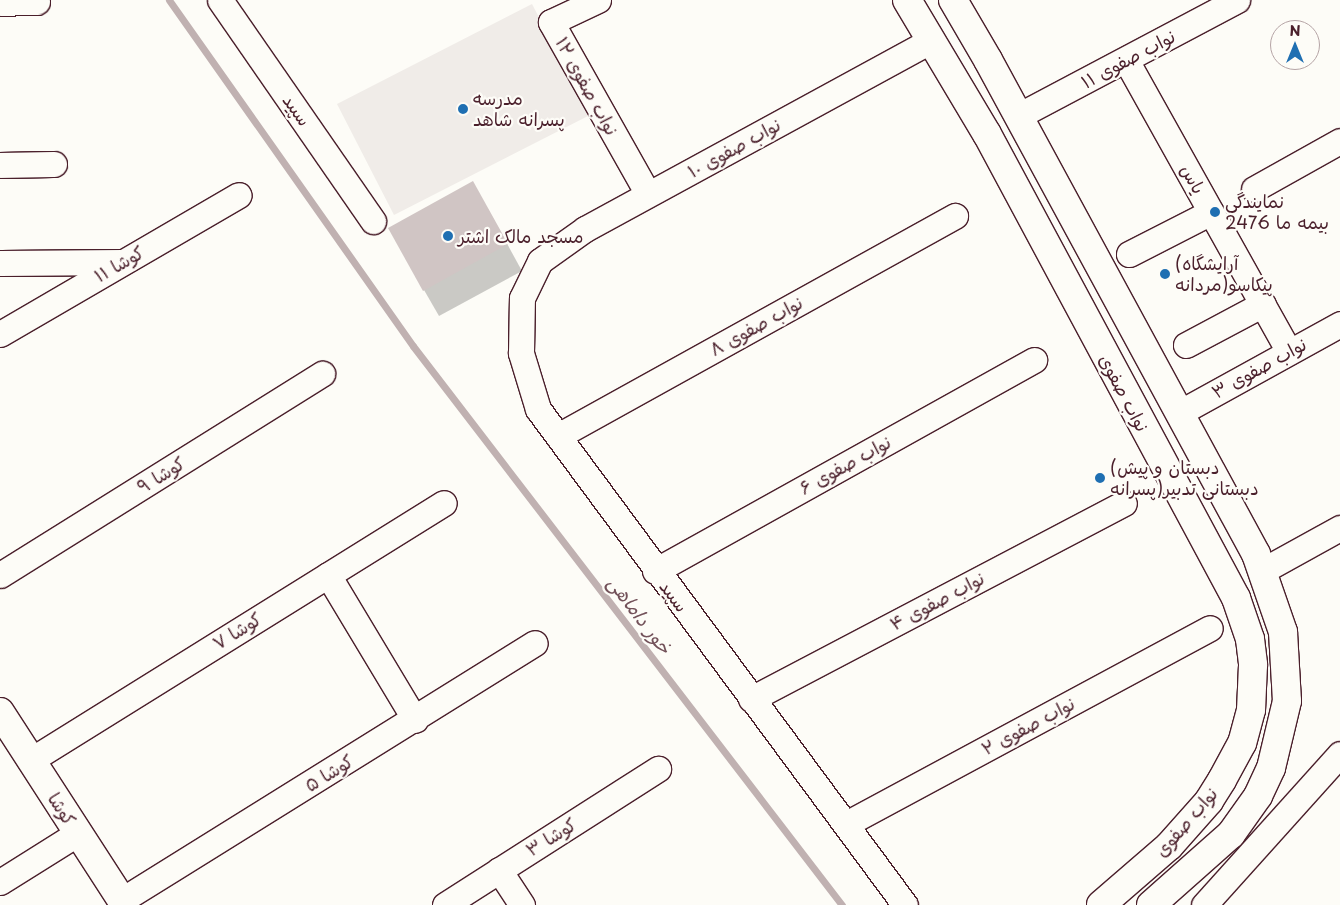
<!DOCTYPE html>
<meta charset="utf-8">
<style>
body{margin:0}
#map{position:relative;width:1340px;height:905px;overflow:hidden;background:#fdfcf7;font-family:"Playpen Sans","Playpen Sans Arabic",sans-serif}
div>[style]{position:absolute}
.built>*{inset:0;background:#f0ece8}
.shadow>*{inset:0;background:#0003}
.stream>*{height:7px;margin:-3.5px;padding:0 3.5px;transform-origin:3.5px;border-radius:3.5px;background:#c0b1b1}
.building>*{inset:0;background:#d0c5c4}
.roads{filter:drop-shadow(1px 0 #4a1f2b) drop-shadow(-1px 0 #4a1f2b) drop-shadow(0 1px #4a1f2b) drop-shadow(0 -1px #4a1f2b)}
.minor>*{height:25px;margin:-12.5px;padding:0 12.5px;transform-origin:12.5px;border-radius:12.5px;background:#fdfcf7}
.tertiary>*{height:28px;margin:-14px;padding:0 14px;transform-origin:14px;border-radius:14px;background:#fdfcf7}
.dots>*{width:14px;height:14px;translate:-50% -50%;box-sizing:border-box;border:2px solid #fdfcf7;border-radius:50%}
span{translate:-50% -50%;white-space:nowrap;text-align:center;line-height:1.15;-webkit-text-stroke:4.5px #fdfcf7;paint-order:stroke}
.street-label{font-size:18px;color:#4a1f2b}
.poi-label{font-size:18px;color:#4a1f2b}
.left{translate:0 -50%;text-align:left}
.water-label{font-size:19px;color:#73525a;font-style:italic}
.north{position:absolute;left:1270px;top:20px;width:50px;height:50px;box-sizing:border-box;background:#fdfcf7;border:1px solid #b5a4a5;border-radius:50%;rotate:0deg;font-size:14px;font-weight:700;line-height:20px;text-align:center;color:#4a1f2b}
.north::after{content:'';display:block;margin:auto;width:18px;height:22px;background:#1f6fb2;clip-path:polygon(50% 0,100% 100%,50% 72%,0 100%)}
</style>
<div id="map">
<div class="built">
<i style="clip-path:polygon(532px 4px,590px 115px,394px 215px,337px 104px)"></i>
</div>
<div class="shadow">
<i style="clip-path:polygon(488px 209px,522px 271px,439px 316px,424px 290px)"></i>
</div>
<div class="stream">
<i style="left:169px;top:0;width:423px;rotate:54.8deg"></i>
<i style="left:413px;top:346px;width:705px;rotate:52.5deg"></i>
</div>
<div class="building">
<i style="clip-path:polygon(473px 181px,508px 244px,423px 291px,388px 228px)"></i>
</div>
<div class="roads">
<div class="minor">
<i style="left:220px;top:0;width:269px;rotate:55.3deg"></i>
<i style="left:598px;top:0;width:52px;rotate:154.9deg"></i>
<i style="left:551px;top:22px;width:197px;rotate:60.6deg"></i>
<i style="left:0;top:3px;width:37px;rotate:-2deg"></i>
<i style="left:1126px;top:60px;width:334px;rotate:60.8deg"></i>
<i style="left:1018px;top:116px;width:248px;rotate:-27.9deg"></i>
<i style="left:0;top:165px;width:54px;rotate:-1.1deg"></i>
<i style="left:1254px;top:189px;width:98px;rotate:-29.2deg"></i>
<i style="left:1129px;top:254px;width:92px;rotate:-27.1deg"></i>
<i style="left:0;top:263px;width:122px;rotate:-0.5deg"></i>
<i style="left:0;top:334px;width:276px;rotate:-30.2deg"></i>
<i style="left:1186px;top:345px;width:87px;rotate:-28deg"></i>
<i style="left:1179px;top:413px;width:184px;rotate:-28.9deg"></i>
<i style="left:558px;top:436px;width:454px;rotate:-29deg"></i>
<i style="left:655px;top:571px;width:434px;rotate:-29.1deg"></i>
<i style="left:1262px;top:571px;width:89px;rotate:-28.9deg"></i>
<i style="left:0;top:575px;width:380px;rotate:-32deg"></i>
<i style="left:328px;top:575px;width:169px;rotate:59deg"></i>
<i style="left:751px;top:699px;width:421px;rotate:-27.7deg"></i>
<i style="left:31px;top:760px;width:486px;rotate:-31.9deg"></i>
<i style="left:846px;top:824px;width:413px;rotate:-28.3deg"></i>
<i style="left:499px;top:870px;width:42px;rotate:56.7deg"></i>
<i style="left:0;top:882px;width:92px;rotate:-32.1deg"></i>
<i style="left:122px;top:900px;width:486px;rotate:-31.9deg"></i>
<i style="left:445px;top:905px;width:253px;rotate:-32.6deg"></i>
<i style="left:905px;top:905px;width:617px;rotate:-126.5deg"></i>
<i style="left:538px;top:409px;width:59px;rotate:-106.9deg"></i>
<i style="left:521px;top:353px;width:55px;rotate:-89deg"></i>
<i style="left:522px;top:298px;width:41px;rotate:-64.1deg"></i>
<i style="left:540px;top:261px;width:55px;rotate:-35.4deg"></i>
<i style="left:585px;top:229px;width:394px;rotate:-28.6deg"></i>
<i style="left:1204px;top:905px;width:203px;rotate:-48deg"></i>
</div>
<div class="tertiary">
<i style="left:907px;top:0;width:156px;rotate:59.2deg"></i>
<i style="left:987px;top:134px;width:527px;rotate:61.78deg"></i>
<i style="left:1236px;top:598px;width:43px;rotate:71.1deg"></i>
<i style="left:1250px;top:639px;width:26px;rotate:83deg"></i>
<i style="left:1253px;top:665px;width:45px;rotate:92.5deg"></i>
<i style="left:1251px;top:710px;width:34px;rotate:105deg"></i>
<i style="left:1242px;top:743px;width:42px;rotate:118.4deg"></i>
<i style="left:1222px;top:780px;width:25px;rotate:122deg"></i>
<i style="left:1209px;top:801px;width:60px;rotate:131.6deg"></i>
<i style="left:1169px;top:846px;width:90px;rotate:139.1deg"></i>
<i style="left:953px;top:0;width:69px;rotate:59.7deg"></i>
<i style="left:988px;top:60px;width:562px;rotate:61.52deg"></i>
<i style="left:1256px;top:554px;width:83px;rotate:70.9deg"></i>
<i style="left:1283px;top:632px;width:69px;rotate:86.7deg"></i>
<i style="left:1287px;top:701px;width:69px;rotate:103.4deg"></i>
<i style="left:1271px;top:768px;width:31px;rotate:115deg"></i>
<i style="left:1258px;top:796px;width:47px;rotate:125.4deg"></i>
<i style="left:1231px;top:834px;width:107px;rotate:138.4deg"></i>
<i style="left:0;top:712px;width:230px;rotate:57.1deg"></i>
</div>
</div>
<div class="dots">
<i style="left:463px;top:109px;background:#1f6fb2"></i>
<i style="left:1215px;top:212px;background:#1f6fb2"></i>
<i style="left:448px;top:236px;background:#1f6fb2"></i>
<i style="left:1165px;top:274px;background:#1f6fb2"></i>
<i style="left:1100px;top:478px;background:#1f6fb2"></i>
</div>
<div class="street-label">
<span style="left:1128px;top:59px;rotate:-28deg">نواب صفوی ۱۱</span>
<span style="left:587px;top:86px;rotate:61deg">نواب صفوی ۱۲</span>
<span style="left:297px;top:110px;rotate:55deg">سپید</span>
<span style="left:734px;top:148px;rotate:-29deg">نواب صفوی ۱۰</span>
<span style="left:1193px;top:179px;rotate:61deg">یاس</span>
<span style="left:119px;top:264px;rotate:-30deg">کوشا ۱۱</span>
<span style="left:756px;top:326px;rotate:-29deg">نواب صفوی ۸</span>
<span style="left:1259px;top:368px;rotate:-29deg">نواب صفوی ۳</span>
<span style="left:1124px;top:393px;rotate:62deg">نواب صفوی</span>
<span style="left:845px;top:465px;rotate:-29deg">نواب صفوی ۶</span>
<span style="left:161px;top:475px;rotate:-32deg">کوشا ۹</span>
<span style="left:674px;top:596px;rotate:53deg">سپید</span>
<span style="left:937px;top:601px;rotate:-28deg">نواب صفوی ۴</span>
<span style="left:237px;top:631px;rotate:-32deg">کوشا ۷</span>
<span style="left:1028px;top:726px;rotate:-28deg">نواب صفوی ۲</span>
<span style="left:329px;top:773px;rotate:-32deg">کوشا ۵</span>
<span style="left:62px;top:809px;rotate:57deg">کوشا</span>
<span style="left:1186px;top:822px;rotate:-49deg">نواب صفوی</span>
<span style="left:551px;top:837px;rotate:-32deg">کوشا ۳</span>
</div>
<div class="poi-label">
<span class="left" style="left:473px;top:109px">مدرسه<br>پسرانه شاهد</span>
<span class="left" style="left:1225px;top:212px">نمایندگی<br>بیمه ما 2476</span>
<span class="left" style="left:458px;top:236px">مسجد مالک اشتر</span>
<span class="left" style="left:1175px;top:274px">(آرایشگاه<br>پیکاسو(مردانه</span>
<span class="left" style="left:1110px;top:478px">(دبستان و پیش<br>دبستانی تدبیر(پسرانه</span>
</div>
<div class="water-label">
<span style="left:640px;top:615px;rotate:53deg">خور داماهی</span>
</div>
<div class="north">N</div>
</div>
